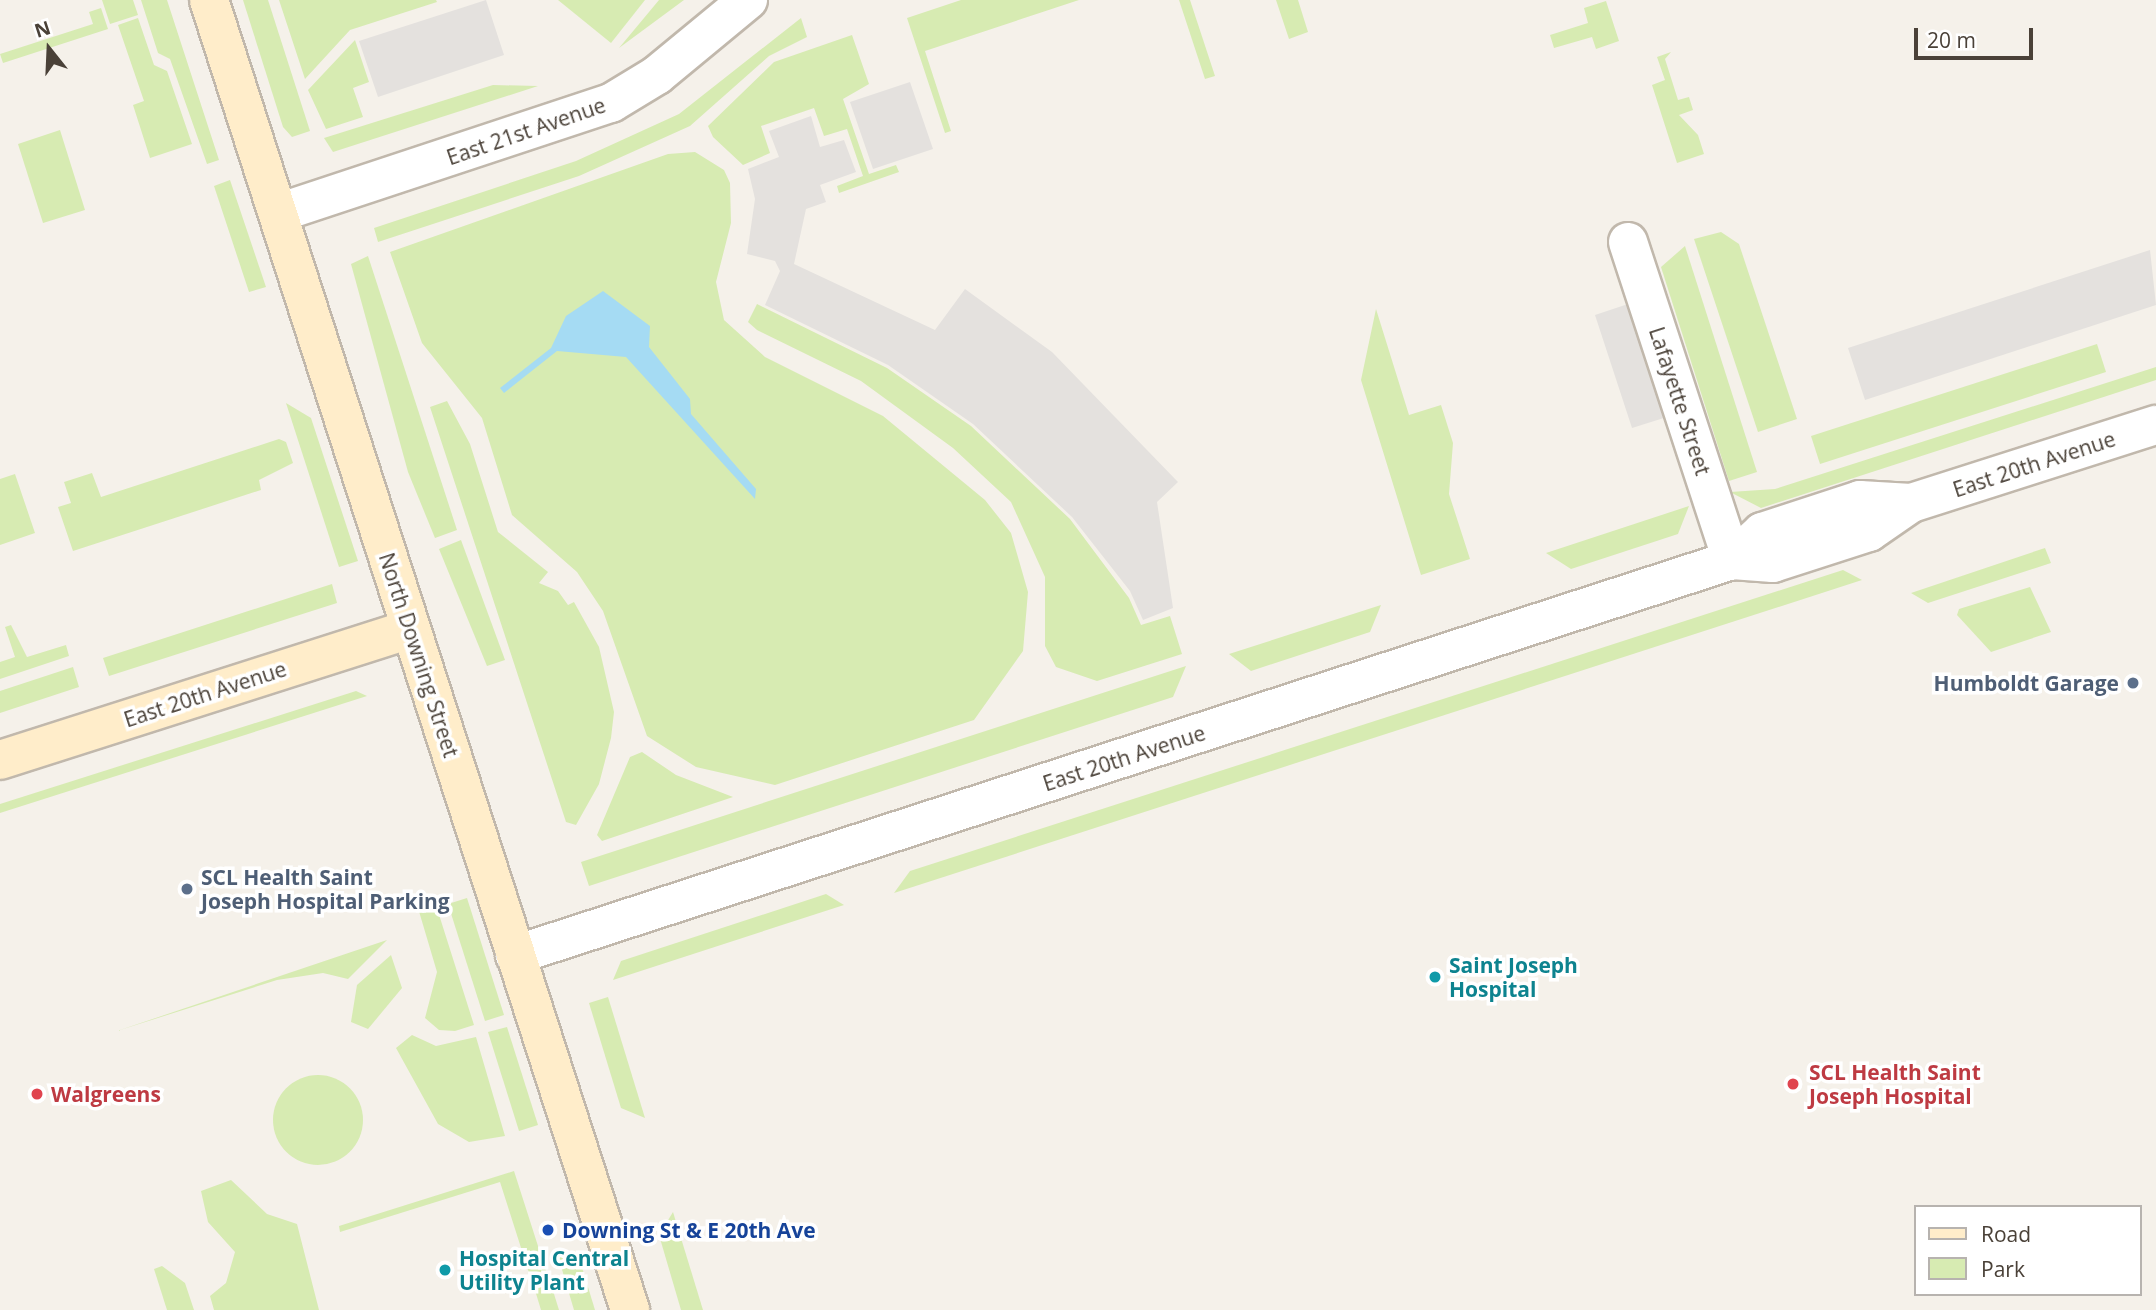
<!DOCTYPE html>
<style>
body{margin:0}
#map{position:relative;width:2156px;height:1310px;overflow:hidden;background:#f5f1ea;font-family:"Open Sans",sans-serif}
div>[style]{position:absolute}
.green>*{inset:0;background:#d7ebb2}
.round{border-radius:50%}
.parking>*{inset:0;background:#e4e1de}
.water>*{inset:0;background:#a5dbf3}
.roads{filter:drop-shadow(2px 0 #c1b8ac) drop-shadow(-2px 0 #c1b8ac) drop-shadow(0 2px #c1b8ac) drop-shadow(0 -2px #c1b8ac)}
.street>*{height:38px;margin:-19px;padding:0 19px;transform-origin:19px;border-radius:19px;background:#fff}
.secondary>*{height:38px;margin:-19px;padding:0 19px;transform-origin:19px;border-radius:19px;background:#ffedca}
.dots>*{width:19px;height:19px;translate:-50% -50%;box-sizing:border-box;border:4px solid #fff;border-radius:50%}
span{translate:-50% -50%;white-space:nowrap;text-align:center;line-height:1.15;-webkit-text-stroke:7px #fff;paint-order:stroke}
.street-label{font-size:21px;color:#4a4138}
.service-label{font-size:21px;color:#4e5e75;font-weight:700}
.right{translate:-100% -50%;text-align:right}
.left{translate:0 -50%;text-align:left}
.culture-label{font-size:21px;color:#0d838f;font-weight:700}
.health-label{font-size:21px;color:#be3a42;font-weight:700}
.transit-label{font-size:21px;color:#164399;font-weight:700}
.legend{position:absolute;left:1914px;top:1205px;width:228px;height:91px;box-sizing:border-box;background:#fff;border:2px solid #b7b3af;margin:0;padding:9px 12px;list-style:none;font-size:21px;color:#4a4138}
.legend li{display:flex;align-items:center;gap:14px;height:35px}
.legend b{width:35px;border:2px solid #b7b3af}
.north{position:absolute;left:14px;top:14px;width:70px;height:70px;-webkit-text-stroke:5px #fff;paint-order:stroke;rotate:342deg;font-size:19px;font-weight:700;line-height:28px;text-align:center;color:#4a4138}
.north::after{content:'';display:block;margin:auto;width:24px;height:32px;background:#4a4138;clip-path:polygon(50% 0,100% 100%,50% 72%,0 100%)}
.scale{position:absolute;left:1914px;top:28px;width:119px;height:32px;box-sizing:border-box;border:4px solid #4a4138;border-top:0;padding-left:9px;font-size:21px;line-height:24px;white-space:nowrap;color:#4a4138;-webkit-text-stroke:5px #fff;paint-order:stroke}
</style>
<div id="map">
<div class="green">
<i style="clip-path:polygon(102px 0,133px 0,138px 15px,110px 24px)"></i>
<i style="clip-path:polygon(141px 0,167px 0,219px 160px,207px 164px,170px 59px,158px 53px)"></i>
<i style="clip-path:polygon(243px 0,268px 0,310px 131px,292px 137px,283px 127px)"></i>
<i style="clip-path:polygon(279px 0,436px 0,437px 2px,350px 30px,305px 79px)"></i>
<i style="clip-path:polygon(558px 0,645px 0,611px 43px)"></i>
<i style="clip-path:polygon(659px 0,684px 0,619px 48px)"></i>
<i style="clip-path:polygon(961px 0,1079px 0,925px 51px,951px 131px,945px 133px,907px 18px)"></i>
<i style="clip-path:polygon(1179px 0,1190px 0,1215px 76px,1205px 79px)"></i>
<i style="clip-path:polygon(1276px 0,1298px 0,1308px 32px,1289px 39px)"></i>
<i style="clip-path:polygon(1606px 1px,1619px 41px,1596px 49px,1592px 37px,1554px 48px,1550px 35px,1588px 23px,1584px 8px)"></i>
<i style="clip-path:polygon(101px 8px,108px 29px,3px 63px,0 54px,93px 24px,89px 12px)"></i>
<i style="clip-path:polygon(138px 18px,154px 65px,167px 71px,192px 144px,150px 158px,133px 105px,144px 101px,118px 25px)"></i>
<i style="clip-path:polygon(801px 18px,807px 37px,769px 56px,690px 126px,579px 176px,378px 242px,374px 228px,576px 161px,679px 114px)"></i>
<i style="clip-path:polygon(852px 35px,869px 84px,843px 99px,869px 174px,896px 165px,899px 172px,839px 193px,837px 186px,863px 176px,847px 129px,824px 136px,814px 108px,761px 126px,770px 153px,743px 165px,713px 137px,708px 126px,774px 62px)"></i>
<i style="clip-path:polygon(355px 40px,369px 82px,353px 88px,363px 117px,326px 129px,308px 90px)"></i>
<i style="clip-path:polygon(1671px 52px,1665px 59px,1678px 100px,1689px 97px,1693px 110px,1679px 115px,1698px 135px,1704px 154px,1677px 163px,1652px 85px,1665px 80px,1657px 57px)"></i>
<i style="clip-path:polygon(493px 85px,538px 86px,333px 152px,324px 138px)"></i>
<i style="clip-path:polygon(60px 130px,85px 210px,43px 223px,18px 144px)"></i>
<i style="clip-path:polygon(695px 152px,724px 170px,730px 183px,731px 223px,716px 282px,724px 320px,765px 357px,883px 416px,985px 500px,1011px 533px,1028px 592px,1023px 651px,974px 720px,775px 785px,696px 767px,647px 736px,603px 611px,577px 572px,512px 515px,482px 418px,422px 343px,390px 252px,668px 154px)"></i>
<i style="clip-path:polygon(230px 180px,266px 287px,249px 292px,214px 186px)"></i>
<i style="clip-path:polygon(1721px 232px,1739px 244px,1797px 419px,1758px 432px,1694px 239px)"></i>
<i style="clip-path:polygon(1685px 246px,1757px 472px,1729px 481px,1661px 267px)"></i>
<i style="clip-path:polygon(368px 256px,457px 530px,435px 538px,408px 472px,351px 264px)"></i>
<i style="clip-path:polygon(757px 304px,887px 368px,971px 426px,1070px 519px,1129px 598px,1141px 625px,1170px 616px,1182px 654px,1097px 681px,1056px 667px,1045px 646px,1045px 577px,1011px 502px,953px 448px,861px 381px,757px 330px,748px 322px)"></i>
<i style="clip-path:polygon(1376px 309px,1409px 415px,1441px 405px,1453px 443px,1449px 494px,1470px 559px,1421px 575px,1361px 380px)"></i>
<i style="clip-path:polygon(2097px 344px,2106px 372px,1820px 464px,1811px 436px)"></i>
<i style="clip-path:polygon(2156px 367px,2156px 380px,1761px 508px,1730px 492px,1775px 489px)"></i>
<i style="clip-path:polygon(447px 401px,470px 444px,498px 532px,548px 572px,539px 583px,558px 591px,568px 605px,574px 602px,599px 647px,614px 712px,611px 738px,599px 784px,576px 825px,566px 822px,430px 407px)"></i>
<i style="clip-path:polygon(286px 403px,311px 418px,358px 561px,339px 567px)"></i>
<i style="clip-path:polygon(279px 439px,286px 442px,293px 463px,259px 480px,261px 490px,73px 551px,58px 507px,71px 503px,64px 482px,92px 473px,101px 497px)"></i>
<i style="clip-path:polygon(15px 474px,35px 533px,0 545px,0 479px)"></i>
<i style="clip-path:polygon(1689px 506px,1678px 534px,1571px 569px,1546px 553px)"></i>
<i style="clip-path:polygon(461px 540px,505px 660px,487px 666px,439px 549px)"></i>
<i style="clip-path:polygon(2045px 548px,2051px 563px,1928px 603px,1911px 593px)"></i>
<i style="clip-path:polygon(1843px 570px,1862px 580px,894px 893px,910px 871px)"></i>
<i style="clip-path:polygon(332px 584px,337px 603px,109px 676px,103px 658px)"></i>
<i style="clip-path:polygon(2030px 587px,2051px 632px,1991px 652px,1957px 615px,1959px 609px)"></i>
<i style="clip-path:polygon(1381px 605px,1370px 632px,1251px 671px,1229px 654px)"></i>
<i style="clip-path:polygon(11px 625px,27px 657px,66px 645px,69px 656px,0 679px,0 662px,15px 657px,5px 627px)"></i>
<i style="clip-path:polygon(1186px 666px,1173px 697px,589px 886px,581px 862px)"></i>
<i style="clip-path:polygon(73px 667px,79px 687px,0 713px,0 691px)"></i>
<i style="clip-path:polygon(356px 691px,367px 696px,0 813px,0 804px)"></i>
<i style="clip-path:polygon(642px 752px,676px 775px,733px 797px,602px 841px,597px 835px,630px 757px)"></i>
<i style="clip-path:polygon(826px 894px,844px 905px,613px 980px,621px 961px)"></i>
<i style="clip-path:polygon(467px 898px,504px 1015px,485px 1021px,448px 904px)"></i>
<i style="clip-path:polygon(435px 902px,474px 1025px,455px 1031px,439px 1030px,425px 1018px,437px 972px,418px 908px)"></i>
<i style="clip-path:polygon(387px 940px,348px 979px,323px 973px,277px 980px,117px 1031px)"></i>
<i style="clip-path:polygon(391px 955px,402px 988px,368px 1029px,351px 1022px,357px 985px)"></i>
<i style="clip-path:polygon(608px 997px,645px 1118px,621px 1108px,589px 1003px)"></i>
<i style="clip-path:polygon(507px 1027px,538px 1125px,519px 1131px,488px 1032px)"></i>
<i style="clip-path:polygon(412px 1035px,436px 1046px,476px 1037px,505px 1136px,469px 1142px,438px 1124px,396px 1048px)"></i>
<i class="round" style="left:273px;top:1075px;width:90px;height:90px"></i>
<i style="clip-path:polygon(514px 1171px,546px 1271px,530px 1276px,500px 1182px,340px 1232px,339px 1226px)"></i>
<i style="clip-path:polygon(231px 1180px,267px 1214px,297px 1224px,319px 1310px,214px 1310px,210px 1296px,226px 1283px,235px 1252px,208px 1222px,201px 1191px)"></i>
<i style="clip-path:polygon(673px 1212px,703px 1310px,681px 1310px,659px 1235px)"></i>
<i style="clip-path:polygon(577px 1251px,595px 1310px,574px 1310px,558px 1256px)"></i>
<i style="clip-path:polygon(162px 1266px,185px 1283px,194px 1310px,167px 1310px,154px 1269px)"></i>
<i style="clip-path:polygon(550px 1281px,559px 1310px,541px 1310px,534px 1287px)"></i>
</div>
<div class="parking">
<i style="clip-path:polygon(486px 0,504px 55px,378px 97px,359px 41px)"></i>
<i style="clip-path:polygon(910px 82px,933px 149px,873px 169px,850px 102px)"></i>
<i style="clip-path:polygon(811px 116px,820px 147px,844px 140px,856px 172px,820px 185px,826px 202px,806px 209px,794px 264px,935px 330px,965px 289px,1052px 352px,1178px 482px,1157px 502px,1173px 608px,1143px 620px,1130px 591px,1072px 517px,973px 424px,888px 365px,765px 305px,780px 271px,775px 261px,747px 254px,755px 199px,748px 169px,779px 157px,769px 131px)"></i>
<i style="clip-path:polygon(2150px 250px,2156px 305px,1865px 400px,1848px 348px)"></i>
<i style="clip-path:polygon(1649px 297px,1686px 411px,1632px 428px,1595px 315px)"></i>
</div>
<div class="water">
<i style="clip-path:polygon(603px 291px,650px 326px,649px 347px,690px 399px,691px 414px,756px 489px,755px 499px,626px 357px,557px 351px,504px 393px,500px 388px,551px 348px,566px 316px)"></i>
</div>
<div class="roads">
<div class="street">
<i style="left:278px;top:213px;width:351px;rotate:-18.3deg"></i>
<i style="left:611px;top:103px;width:54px;rotate:-31.3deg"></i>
<i style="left:657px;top:75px;width:118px;rotate:-39.5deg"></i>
<i style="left:1628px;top:242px;width:335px;rotate:71.9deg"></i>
<i style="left:1732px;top:560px;width:41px;rotate:-43deg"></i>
<i style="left:1762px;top:532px;width:103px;rotate:-18.1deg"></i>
<i style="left:1860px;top:500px;width:51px;rotate:3.4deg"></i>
<i style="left:515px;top:955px;width:1279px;rotate:-17.98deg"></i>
<i style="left:1732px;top:560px;width:41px;rotate:4.2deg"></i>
<i style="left:1773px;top:563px;width:101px;rotate:-17.9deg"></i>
<i style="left:1869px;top:532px;width:51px;rotate:-34.6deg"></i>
<i style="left:1911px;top:503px;width:257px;rotate:-17.7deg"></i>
</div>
<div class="secondary">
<i style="left:209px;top:0;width:1376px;rotate:72.18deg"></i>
<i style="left:0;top:760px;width:431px;rotate:-17.7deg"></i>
</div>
</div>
<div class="dots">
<i style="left:2133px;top:683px;background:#5c6f8a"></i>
<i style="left:187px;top:889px;background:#5c6f8a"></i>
<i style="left:1435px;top:977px;background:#0f9aa8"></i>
<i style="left:1793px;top:1084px;background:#e0444e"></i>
<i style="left:37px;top:1094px;background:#e0444e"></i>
<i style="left:548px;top:1230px;background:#1a4fb4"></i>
<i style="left:445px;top:1270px;background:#0f9aa8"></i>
</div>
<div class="street-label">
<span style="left:526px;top:131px;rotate:-19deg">East 21st Avenue</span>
<span style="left:1680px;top:401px;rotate:72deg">Lafayette Street</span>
<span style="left:2034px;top:464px;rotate:-18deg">East 20th Avenue</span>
<span style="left:419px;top:655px;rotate:72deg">North Downing Street</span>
<span style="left:205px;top:694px;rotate:-18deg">East 20th Avenue</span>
<span style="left:1124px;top:758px;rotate:-18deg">East 20th Avenue</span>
</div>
<div class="service-label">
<span class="right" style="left:2119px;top:683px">Humboldt Garage</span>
<span class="left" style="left:201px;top:889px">SCL Health Saint<br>Joseph Hospital Parking</span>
</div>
<div class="culture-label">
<span class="left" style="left:1449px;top:977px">Saint Joseph<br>Hospital</span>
<span class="left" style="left:459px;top:1270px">Hospital Central<br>Utility Plant</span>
</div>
<div class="health-label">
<span class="left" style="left:1809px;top:1084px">SCL Health Saint<br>Joseph Hospital</span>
<span class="left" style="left:51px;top:1094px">Walgreens</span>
</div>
<div class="transit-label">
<span class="left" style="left:562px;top:1230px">Downing St &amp; E 20th Ave</span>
</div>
<ul class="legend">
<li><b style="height:9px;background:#ffedca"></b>Road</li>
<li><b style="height:19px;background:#d7ebb2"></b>Park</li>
</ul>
<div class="north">N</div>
<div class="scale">20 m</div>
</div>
